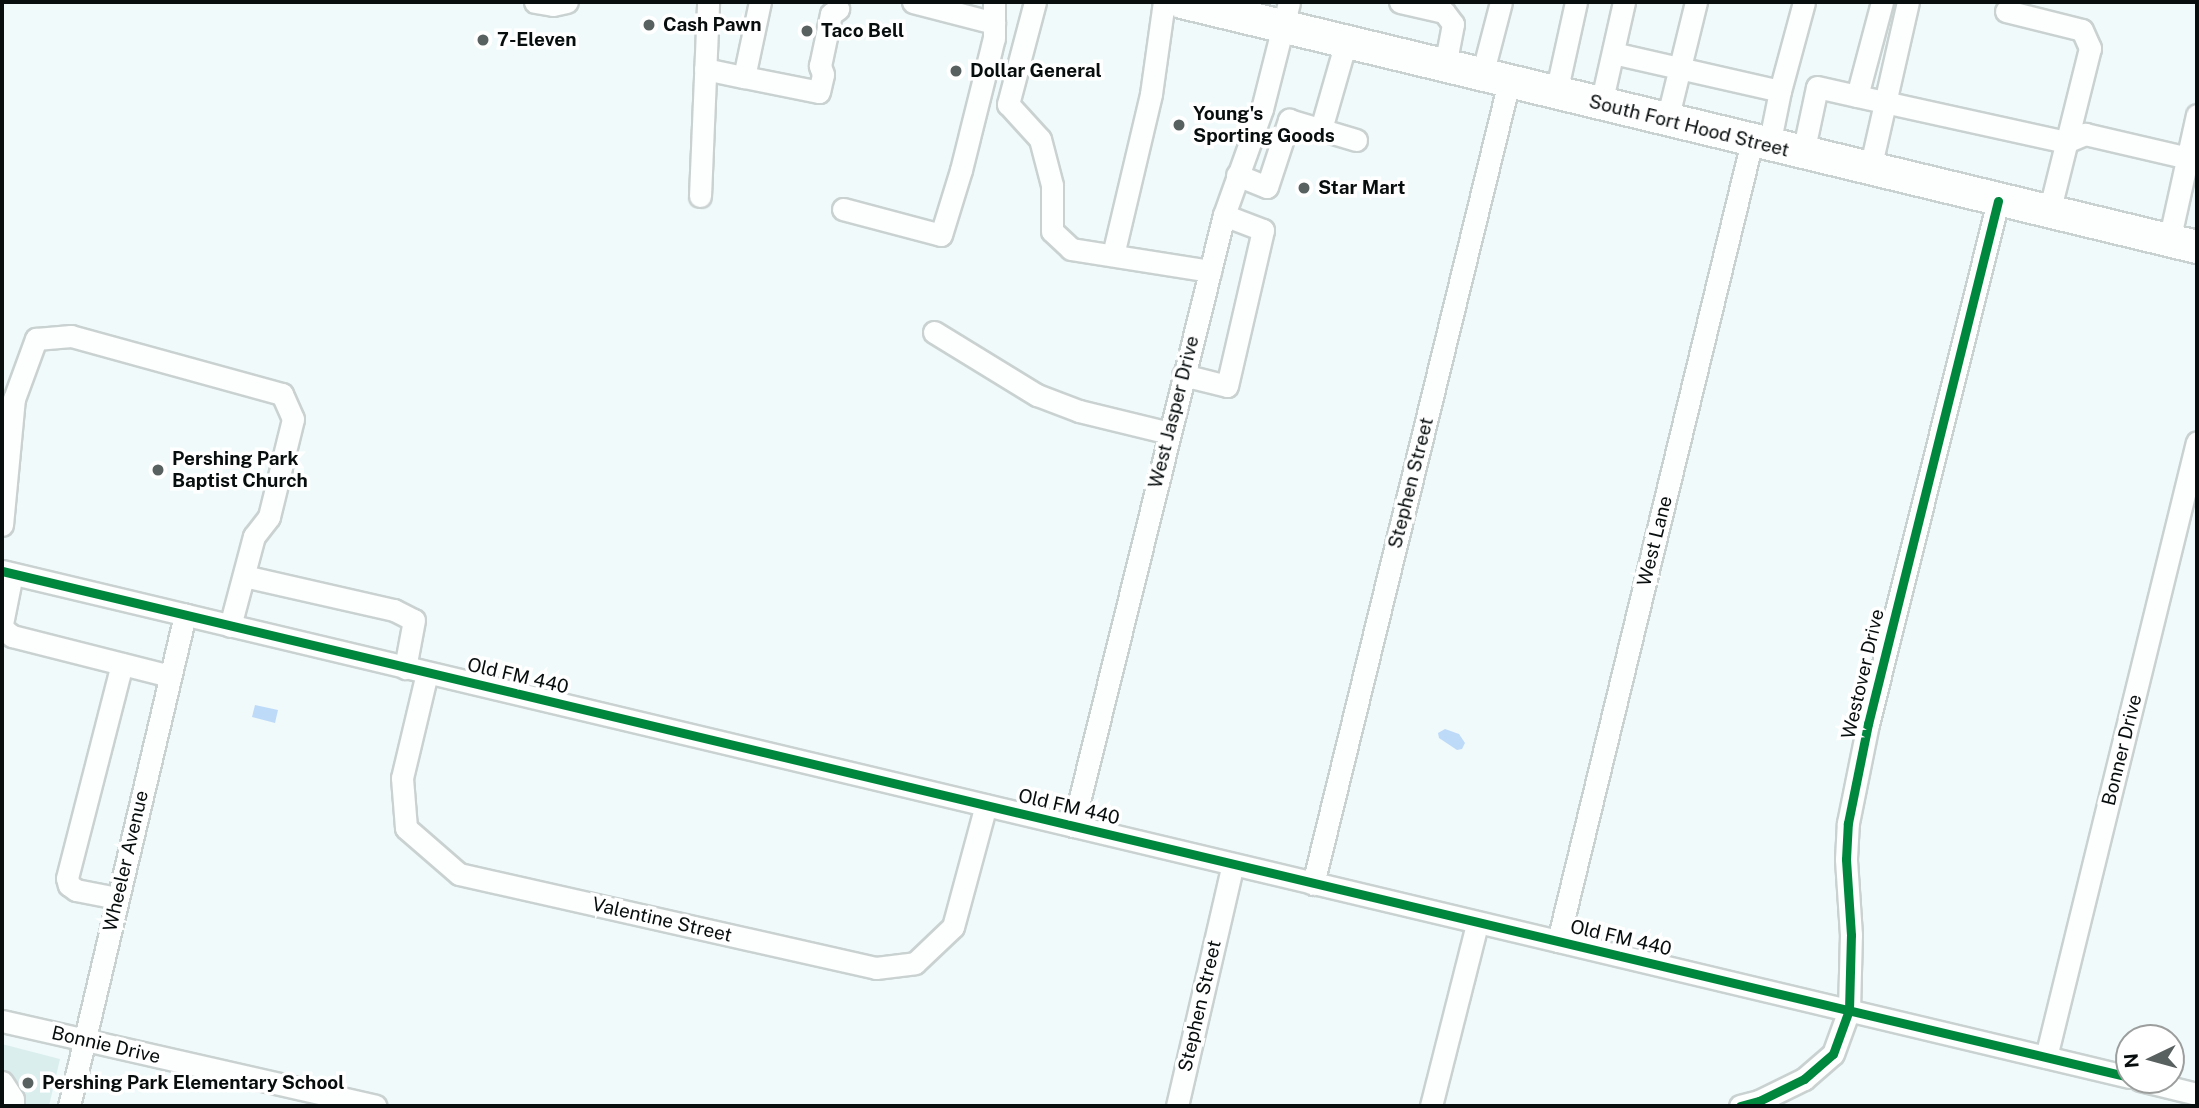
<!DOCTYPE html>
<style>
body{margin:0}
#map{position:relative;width:2199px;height:1108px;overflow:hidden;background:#f0fafa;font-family:"Public Sans",sans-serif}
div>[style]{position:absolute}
.built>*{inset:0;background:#dbeeee}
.water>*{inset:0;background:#bedaf9}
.roads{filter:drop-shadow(2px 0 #cad1d1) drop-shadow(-2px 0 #cad1d1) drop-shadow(0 2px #cad1d1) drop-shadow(0 -2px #cad1d1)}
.minor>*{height:21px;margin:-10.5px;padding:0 10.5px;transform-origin:10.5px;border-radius:10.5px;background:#fdfefe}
.highway>*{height:32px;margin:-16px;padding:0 16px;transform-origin:16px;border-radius:16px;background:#fdfefe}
.cycleway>*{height:9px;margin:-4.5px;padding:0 4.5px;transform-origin:4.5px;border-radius:4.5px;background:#00873e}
.dots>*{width:19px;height:19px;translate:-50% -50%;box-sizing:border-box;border:4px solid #fff;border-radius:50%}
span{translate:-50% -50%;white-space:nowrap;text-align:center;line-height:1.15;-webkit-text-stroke:7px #fff;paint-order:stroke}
.poi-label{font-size:19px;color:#080d0d;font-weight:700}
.left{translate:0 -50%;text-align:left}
.street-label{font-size:19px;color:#080d0d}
.frame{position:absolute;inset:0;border:4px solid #080d0d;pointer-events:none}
.north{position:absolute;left:2115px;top:1024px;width:70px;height:70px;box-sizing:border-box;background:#fff;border:2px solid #9c9e9e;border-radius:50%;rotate:265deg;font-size:19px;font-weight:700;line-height:28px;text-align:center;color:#080d0d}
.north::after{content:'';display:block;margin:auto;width:24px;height:32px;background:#596060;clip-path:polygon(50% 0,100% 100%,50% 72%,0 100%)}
</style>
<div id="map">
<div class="built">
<i style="clip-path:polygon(2px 1044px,60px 1059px,49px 1106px,2px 1106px)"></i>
</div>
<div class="water">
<i style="clip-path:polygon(255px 705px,278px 710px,275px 723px,252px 717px)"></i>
<i style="clip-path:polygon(1445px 729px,1459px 734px,1465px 743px,1462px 749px,1457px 750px,1439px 738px,1438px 733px)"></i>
</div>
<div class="roads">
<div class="minor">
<i style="left:535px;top:2px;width:18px;rotate:9deg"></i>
<i style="left:553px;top:5px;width:14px;rotate:-12deg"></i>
<i style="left:913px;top:2px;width:84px;rotate:14.5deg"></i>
<i style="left:1035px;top:2px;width:106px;rotate:104.8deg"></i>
<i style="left:1008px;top:104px;width:47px;rotate:47.6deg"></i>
<i style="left:1040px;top:139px;width:48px;rotate:75.4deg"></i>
<i style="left:1052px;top:185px;width:46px;rotate:90deg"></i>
<i style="left:1052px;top:231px;width:26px;rotate:43deg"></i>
<i style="left:1071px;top:249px;width:141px;rotate:9deg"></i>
<i style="left:1400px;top:2px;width:45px;rotate:12.8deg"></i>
<i style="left:1444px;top:12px;width:15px;rotate:53deg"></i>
<i style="left:1453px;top:24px;width:43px;rotate:100.8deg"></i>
<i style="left:1882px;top:2px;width:97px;rotate:104.9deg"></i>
<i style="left:1857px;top:96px;width:214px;rotate:12.4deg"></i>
<i style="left:2066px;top:142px;width:21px;rotate:-23deg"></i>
<i style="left:2085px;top:134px;width:106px;rotate:13.1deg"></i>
<i style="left:2006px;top:11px;width:78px;rotate:14deg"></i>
<i style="left:2082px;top:30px;width:20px;rotate:66deg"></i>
<i style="left:2090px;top:48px;width:169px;rotate:104deg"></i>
<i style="left:1613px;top:53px;width:171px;rotate:12.8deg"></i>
<i style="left:1780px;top:91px;width:55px;rotate:101.5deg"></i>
<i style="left:705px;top:69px;width:40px;rotate:12deg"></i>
<i style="left:744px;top:77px;width:77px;rotate:-78deg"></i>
<i style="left:1482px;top:75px;width:75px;rotate:-75.4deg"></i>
<i style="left:744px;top:77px;width:76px;rotate:11.3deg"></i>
<i style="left:819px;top:92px;width:18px;rotate:-77deg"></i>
<i style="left:823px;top:74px;width:9px;rotate:-111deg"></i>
<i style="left:820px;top:66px;width:53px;rotate:-78.1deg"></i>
<i style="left:831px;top:14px;width:9px;rotate:-36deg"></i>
<i style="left:1780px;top:91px;width:92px;rotate:-74.9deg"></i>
<i style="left:1556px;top:93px;width:93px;rotate:-77.6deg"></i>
<i style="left:1601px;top:104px;width:105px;rotate:-77.3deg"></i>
<i style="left:1667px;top:120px;width:122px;rotate:-76.2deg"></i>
<i style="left:1321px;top:129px;width:91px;rotate:-74deg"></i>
<i style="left:1803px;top:153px;width:67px;rotate:-78deg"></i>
<i style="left:1817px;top:87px;width:41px;rotate:12.7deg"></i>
<i style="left:1870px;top:169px;width:171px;rotate:-77.2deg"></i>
<i style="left:1237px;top:175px;width:32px;rotate:22deg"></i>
<i style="left:1267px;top:187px;width:71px;rotate:-71.8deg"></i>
<i style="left:1289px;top:120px;width:70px;rotate:16.6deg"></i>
<i style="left:700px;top:196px;width:194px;rotate:-87.6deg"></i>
<i style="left:843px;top:209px;width:101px;rotate:14.9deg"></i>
<i style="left:941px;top:235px;width:68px;rotate:-72.9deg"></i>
<i style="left:961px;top:170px;width:136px;rotate:-76deg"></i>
<i style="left:994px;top:38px;width:36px;rotate:-90deg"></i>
<i style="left:2169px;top:241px;width:129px;rotate:-77.5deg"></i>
<i style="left:1113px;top:255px;width:165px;rotate:-76.7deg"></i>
<i style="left:1151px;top:94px;width:93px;rotate:-82deg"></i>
<i style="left:934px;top:332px;width:121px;rotate:31.5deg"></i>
<i style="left:1037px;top:395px;width:45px;rotate:20.9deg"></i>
<i style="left:1079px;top:411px;width:93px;rotate:13.7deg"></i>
<i style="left:1183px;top:375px;width:45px;rotate:14deg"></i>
<i style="left:1227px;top:386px;width:160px;rotate:-77deg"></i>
<i style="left:1263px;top:230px;width:42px;rotate:-159deg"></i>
<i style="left:2px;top:525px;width:127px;rotate:-84.6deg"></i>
<i style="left:14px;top:399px;width:64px;rotate:-69.9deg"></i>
<i style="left:36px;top:339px;width:35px;rotate:-5deg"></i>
<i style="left:71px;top:336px;width:219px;rotate:15.4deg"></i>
<i style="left:282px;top:394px;width:27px;rotate:66deg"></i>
<i style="left:293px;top:419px;width:101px;rotate:103.8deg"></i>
<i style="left:269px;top:517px;width:24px;rotate:128deg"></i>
<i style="left:254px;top:536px;width:93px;rotate:104.9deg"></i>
<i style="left:2px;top:571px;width:2186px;rotate:13.38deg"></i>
<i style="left:244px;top:576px;width:154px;rotate:12.8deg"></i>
<i style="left:394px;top:610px;width:22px;rotate:27deg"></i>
<i style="left:414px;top:620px;width:49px;rotate:100.6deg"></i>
<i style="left:2px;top:624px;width:51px;rotate:-78.7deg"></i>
<i style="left:2px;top:628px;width:13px;rotate:39deg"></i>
<i style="left:12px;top:636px;width:163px;rotate:14.2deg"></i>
<i style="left:427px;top:673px;width:108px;rotate:103.4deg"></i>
<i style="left:402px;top:778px;width:50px;rotate:85.4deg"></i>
<i style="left:406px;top:828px;width:70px;rotate:41deg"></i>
<i style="left:459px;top:874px;width:427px;rotate:12.7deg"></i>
<i style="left:876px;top:968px;width:39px;rotate:-7deg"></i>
<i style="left:915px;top:963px;width:52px;rotate:-43.5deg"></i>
<i style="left:953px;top:927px;width:126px;rotate:-74.9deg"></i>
<i style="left:1073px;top:826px;width:629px;rotate:-76.12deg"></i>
<i style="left:1224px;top:215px;width:113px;rotate:-70.3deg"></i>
<i style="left:1262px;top:109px;width:110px;rotate:-75.8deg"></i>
<i style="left:1313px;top:884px;width:826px;rotate:-76.27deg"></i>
<i style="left:117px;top:898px;width:42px;rotate:-169deg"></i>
<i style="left:76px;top:890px;width:9px;rotate:-144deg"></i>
<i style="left:69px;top:885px;width:7px;rotate:-106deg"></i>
<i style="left:67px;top:878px;width:221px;rotate:-75.6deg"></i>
<i style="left:1558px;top:941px;width:823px;rotate:-76.37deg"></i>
<i style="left:2px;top:1021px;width:383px;rotate:12.8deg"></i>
<i style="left:2046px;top:1057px;width:633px;rotate:-76.21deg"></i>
<i style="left:2140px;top:1080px;width:59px;rotate:13.8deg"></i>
<i style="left:2px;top:1082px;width:20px;rotate:57deg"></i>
<i style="left:13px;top:1099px;width:7px;rotate:90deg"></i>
<i style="left:69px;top:1106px;width:505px;rotate:-76.71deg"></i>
<i style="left:1177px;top:1106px;width:248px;rotate:-77deg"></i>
<i style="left:1431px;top:1106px;width:188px;rotate:-75.8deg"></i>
<i style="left:1740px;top:1106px;width:20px;rotate:-15deg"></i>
<i style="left:1759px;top:1101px;width:50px;rotate:-26.1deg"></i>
<i style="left:1804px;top:1079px;width:38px;rotate:-41deg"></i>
<i style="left:1833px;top:1054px;width:47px;rotate:-70deg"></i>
<i style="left:1849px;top:1010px;width:75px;rotate:-88.5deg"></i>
<i style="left:1851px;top:935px;width:76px;rotate:-93.8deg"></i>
<i style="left:1846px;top:859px;width:36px;rotate:-87deg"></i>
<i style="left:1848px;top:823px;width:101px;rotate:-78.6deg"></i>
<i style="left:1868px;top:724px;width:539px;rotate:-76.04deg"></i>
</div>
<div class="highway">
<i style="left:1182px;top:2px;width:1044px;rotate:13.57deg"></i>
</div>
</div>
<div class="cycleway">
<i style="left:2px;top:571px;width:2186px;rotate:13.38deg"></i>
<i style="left:1740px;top:1106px;width:20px;rotate:-15deg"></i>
<i style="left:1759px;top:1101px;width:50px;rotate:-26.1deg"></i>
<i style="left:1804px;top:1079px;width:38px;rotate:-41deg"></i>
<i style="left:1833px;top:1054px;width:47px;rotate:-70deg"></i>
<i style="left:1849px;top:1010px;width:75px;rotate:-88.5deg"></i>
<i style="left:1851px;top:935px;width:76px;rotate:-93.8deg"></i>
<i style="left:1846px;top:859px;width:36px;rotate:-87deg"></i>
<i style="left:1848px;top:823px;width:101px;rotate:-78.6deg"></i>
<i style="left:1868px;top:724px;width:539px;rotate:-76.04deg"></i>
</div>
<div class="dots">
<i style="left:649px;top:25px;background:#596060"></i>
<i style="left:807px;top:31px;background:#596060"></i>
<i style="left:483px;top:40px;background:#596060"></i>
<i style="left:956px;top:71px;background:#596060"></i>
<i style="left:1179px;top:125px;background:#596060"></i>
<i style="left:1304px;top:188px;background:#596060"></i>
<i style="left:158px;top:470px;background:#596060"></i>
<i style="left:28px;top:1083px;background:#596060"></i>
</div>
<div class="poi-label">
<span class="left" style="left:663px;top:25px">Cash Pawn</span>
<span class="left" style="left:821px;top:31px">Taco Bell</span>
<span class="left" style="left:497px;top:40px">7-Eleven</span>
<span class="left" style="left:970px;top:71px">Dollar General</span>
<span class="left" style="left:1193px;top:125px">Young's<br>Sporting Goods</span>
<span class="left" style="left:1318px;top:188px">Star Mart</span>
<span class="left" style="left:172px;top:470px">Pershing Park<br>Baptist Church</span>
<span class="left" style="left:42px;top:1083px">Pershing Park Elementary School</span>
</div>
<div class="street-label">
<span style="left:1689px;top:126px;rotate:14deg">South Fort Hood Street</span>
<span style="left:1174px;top:412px;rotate:-76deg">West Jasper Drive</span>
<span style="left:1411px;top:483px;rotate:-76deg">Stephen Street</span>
<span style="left:1655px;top:541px;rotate:-76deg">West Lane</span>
<span style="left:1863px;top:674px;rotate:-77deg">Westover Drive</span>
<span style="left:518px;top:676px;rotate:13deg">Old FM 440</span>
<span style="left:2122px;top:750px;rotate:-76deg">Bonner Drive</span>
<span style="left:1069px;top:807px;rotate:13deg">Old FM 440</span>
<span style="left:126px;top:861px;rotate:-77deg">Wheeler Avenue</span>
<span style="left:662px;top:920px;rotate:13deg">Valentine Street</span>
<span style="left:1621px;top:938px;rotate:13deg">Old FM 440</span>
<span style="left:1200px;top:1006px;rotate:-77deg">Stephen Street</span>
<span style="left:106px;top:1045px;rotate:13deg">Bonnie Drive</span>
</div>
<div class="frame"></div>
<div class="north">N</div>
</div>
